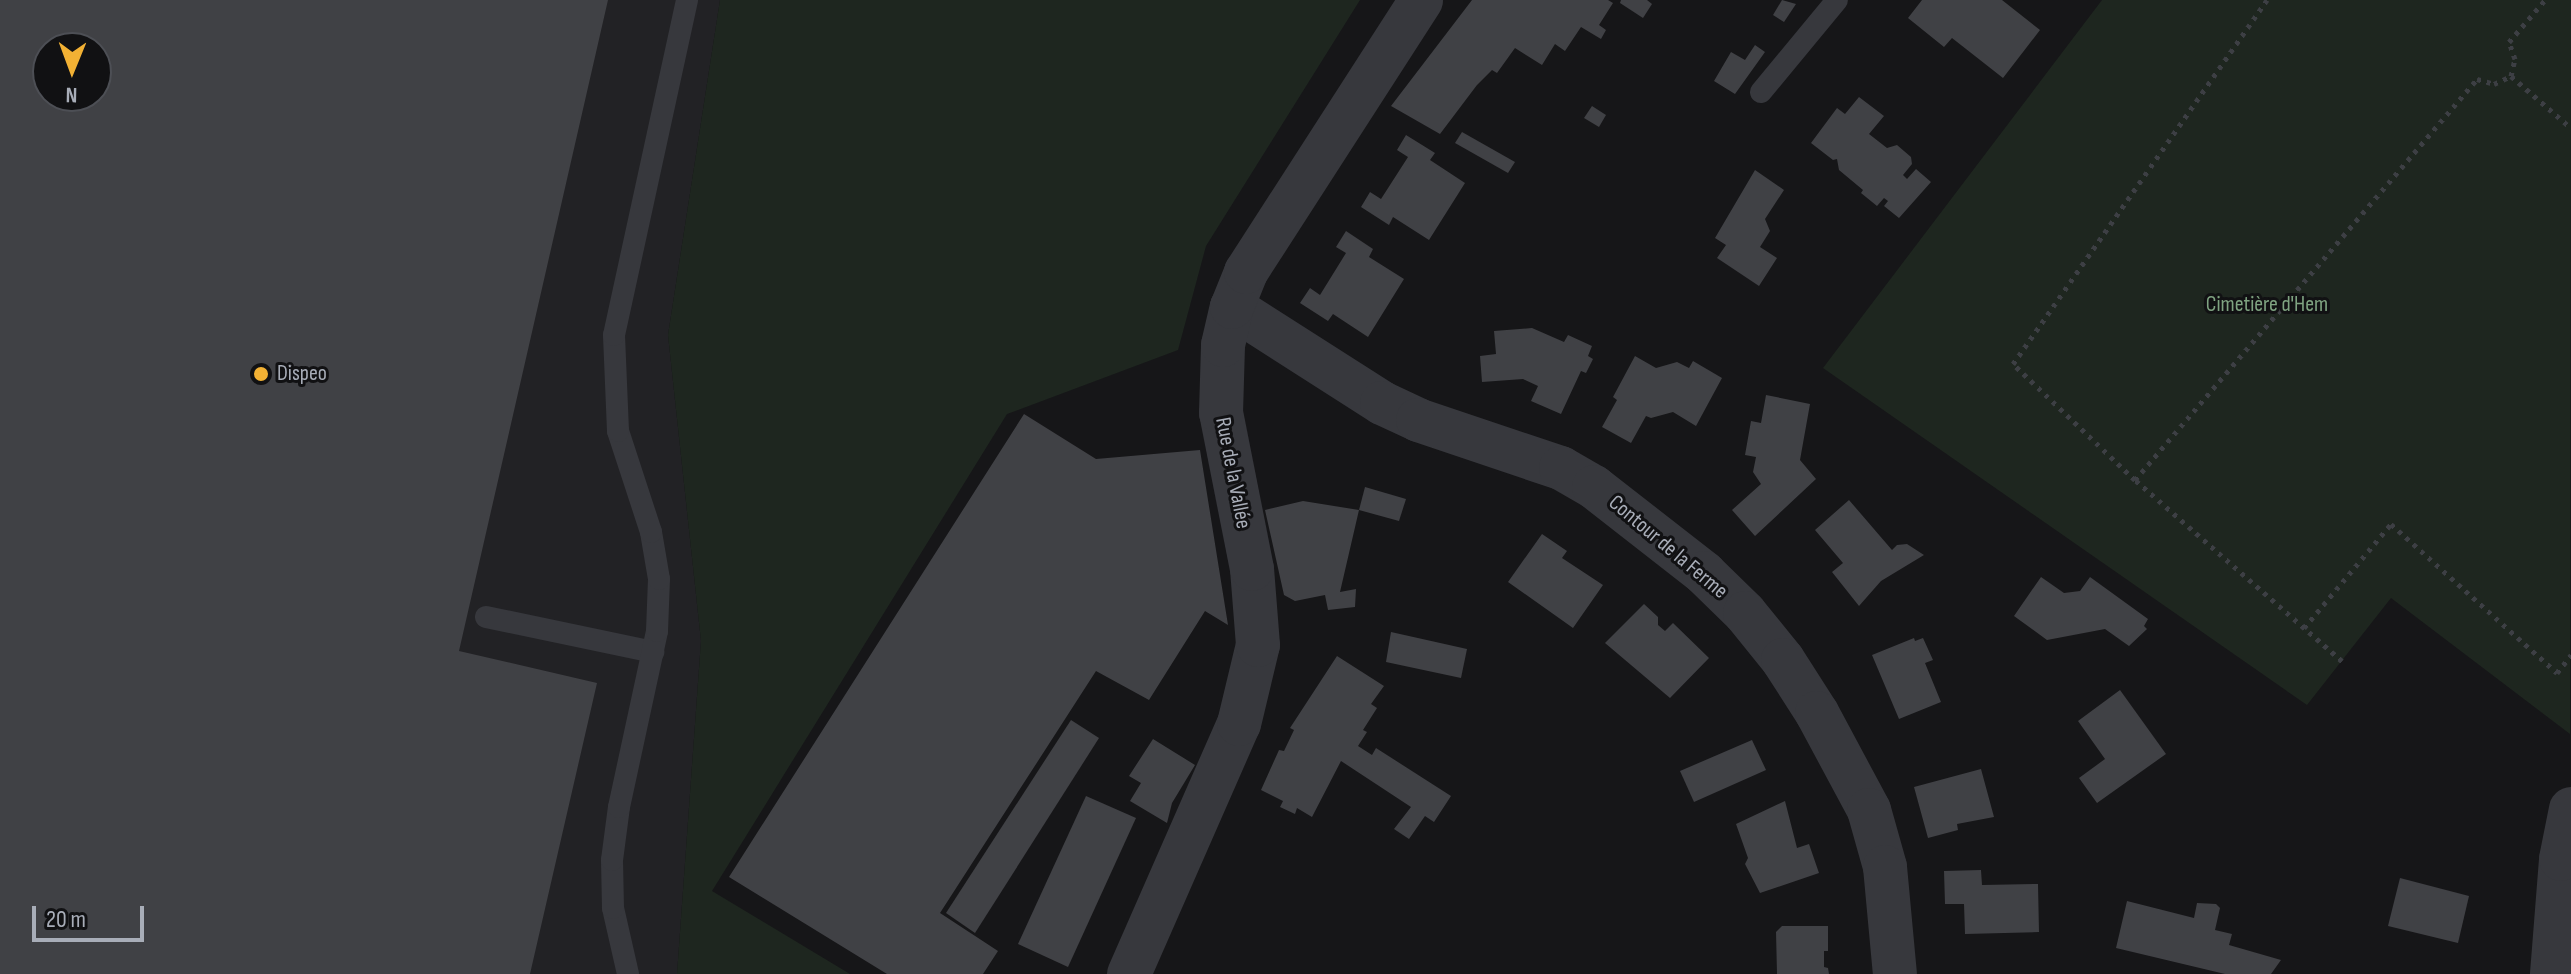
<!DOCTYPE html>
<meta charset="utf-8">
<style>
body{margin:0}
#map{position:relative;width:2571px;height:974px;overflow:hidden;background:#161618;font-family:"Sofia Sans Condensed",sans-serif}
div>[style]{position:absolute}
.built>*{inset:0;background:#222225}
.green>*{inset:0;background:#1e261f}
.building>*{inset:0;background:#404145}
.path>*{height:5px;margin-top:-2.5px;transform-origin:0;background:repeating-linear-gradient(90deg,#3d3f44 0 4px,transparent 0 10px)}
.lane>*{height:22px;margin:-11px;padding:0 11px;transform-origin:11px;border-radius:11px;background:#37383d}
.street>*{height:44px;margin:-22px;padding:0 22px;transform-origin:22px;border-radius:22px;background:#37383d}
.dots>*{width:22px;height:22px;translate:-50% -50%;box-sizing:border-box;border:4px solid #111113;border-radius:50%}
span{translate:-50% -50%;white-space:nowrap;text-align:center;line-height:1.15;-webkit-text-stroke:6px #111113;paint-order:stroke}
.park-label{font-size:22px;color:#7fa381}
.poi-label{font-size:22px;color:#a8adb8}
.left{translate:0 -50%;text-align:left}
.street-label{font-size:22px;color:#a8adb8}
.north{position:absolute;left:32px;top:32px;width:80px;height:80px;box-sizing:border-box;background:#111113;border:2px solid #4d4f55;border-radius:50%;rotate:181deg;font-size:22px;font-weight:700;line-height:32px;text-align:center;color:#a8adb8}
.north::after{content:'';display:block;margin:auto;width:28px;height:36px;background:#f2b134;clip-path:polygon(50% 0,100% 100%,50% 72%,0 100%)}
.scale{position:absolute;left:32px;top:906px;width:112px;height:36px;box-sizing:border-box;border:4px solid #a8adb8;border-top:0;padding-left:10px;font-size:24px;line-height:28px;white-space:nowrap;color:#a8adb8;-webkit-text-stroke:6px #111113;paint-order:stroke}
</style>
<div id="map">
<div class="built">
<i style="clip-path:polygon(evenodd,0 0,720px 0,668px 335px,701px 641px,677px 974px,0 974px,0 0,48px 48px,96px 48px,96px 96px,48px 96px,48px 48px)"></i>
</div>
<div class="green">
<i style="clip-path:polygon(720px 0,1360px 0,1206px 246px,1178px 350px,1007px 414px,712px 891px,850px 974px,677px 974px,701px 641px,668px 335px)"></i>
<i style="clip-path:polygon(2102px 0,2571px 0,2570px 734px,2391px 598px,2307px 705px,1823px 368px)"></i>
</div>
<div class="building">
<i style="clip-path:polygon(evenodd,0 0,608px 0,459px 651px,597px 683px,530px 974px,0 974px,0 0,48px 48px,96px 48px,96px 96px,48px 96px,48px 48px)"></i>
<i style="clip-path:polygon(1472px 0,1608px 0,1613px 3px,1599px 25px,1606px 30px,1601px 39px,1581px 27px,1565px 51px,1555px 44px,1542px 65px,1515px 48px,1497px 73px,1492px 70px,1477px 85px,1440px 134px,1391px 106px)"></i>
<i style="clip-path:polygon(1621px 0,1647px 0,1652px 4px,1643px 18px,1620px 3px)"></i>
<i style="clip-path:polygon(1782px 0,1796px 4px,1784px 22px,1773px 15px)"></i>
<i style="clip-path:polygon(1922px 0,2002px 0,2040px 30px,2003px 78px,1952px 38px,1944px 47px,1908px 18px)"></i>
<i style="clip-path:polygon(1755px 45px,1765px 52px,1735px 94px,1714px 81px,1731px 52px,1745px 60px)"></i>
<i style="clip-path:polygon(1859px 97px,1884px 116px,1869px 134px,1887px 148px,1897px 145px,1911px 157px,1912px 164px,1903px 175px,1907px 179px,1916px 169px,1931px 182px,1899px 218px,1884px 206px,1888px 201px,1884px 198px,1877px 206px,1861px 193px,1863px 190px,1839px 170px,1837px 159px,1833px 160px,1811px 143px,1837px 108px,1845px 114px)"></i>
<i style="clip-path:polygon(1592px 106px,1606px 115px,1599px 127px,1584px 118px)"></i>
<i style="clip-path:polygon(1462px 132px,1515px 162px,1508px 173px,1455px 143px)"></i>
<i style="clip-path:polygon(1406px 135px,1435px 153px,1430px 160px,1465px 183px,1429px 240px,1393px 217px,1389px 225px,1361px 207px,1370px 192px,1381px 199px,1408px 157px,1397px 150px)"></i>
<i style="clip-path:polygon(1755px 170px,1784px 190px,1765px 219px,1770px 231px,1760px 247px,1777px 258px,1759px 286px,1717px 258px,1726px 245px,1715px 238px)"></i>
<i style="clip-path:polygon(1346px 231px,1373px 249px,1369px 257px,1404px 279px,1368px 337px,1333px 314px,1328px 321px,1300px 303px,1310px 288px,1320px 295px,1346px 253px,1336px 247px)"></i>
<i style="clip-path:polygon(1532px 328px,1564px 342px,1568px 335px,1592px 346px,1588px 356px,1593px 359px,1586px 373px,1581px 371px,1561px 414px,1531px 401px,1538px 386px,1523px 379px,1482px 382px,1480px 356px,1496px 354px,1494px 331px)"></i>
<i style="clip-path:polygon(1635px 356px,1656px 368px,1677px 362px,1689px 368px,1693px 361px,1722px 378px,1696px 426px,1673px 412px,1651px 418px,1646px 416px,1631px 443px,1602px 427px,1617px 400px,1613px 397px)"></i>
<i style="clip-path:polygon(1766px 395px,1810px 404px,1800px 460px,1816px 479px,1755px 536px,1732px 510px,1761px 484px,1753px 472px,1756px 457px,1745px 455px,1751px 421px,1761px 423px)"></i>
<i style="clip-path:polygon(1024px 414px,1096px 459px,1200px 450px,1228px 625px,1205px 611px,1149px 700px,1096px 671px,940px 913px,998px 951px,983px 974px,887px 974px,729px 877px)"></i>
<i style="clip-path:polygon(1365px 487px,1406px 499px,1399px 521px,1359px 510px)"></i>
<i style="clip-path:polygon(1849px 500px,1892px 550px,1897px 545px,1907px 544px,1924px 555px,1881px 581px,1859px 606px,1832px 572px,1843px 563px,1815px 530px)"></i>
<i style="clip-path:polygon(1303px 501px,1359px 510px,1340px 592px,1356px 589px,1355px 607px,1328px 610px,1325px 595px,1295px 601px,1284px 595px,1265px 510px)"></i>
<i style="clip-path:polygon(1542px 534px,1567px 551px,1562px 558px,1603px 585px,1573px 628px,1508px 582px)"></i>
<i style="clip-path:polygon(2041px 577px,2064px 593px,2080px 591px,2090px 577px,2148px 619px,2144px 626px,2147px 629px,2129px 646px,2105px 629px,2047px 640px,2014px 616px)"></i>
<i style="clip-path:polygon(1644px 604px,1658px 617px,1658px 625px,1665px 631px,1673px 623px,1709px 658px,1670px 698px,1605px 643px)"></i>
<i style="clip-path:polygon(1391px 632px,1467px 649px,1461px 678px,1386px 662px)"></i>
<i style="clip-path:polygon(1914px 638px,1915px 641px,1923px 638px,1933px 660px,1925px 663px,1941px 702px,1899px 719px,1872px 655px)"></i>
<i style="clip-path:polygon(1337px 656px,1384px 686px,1371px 704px,1377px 708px,1363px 730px,1367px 732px,1358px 746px,1372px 755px,1376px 748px,1451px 796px,1434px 822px,1425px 816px,1409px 839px,1394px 829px,1411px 807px,1341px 761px,1312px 817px,1297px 808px,1295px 814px,1280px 807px,1283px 801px,1261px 790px,1279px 750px,1284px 751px,1294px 730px,1290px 728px)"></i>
<i style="clip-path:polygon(2120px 690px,2166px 754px,2097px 803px,2079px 778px,2105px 759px,2078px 721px)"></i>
<i style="clip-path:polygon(1071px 720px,1099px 738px,975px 933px,946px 913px)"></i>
<i style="clip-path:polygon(1153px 739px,1195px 765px,1172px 803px,1167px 823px,1130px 801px,1141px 783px,1129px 776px)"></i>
<i style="clip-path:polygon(1752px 740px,1766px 770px,1694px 802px,1680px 771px)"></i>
<i style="clip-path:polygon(1981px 769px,1994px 817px,1957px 824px,1958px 830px,1928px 838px,1914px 787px)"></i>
<i style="clip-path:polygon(1086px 796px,1136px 818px,1068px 967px,1018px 944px)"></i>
<i style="clip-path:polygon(1785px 801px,1797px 848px,1809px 844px,1819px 873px,1760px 893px,1745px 864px,1748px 858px,1736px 824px)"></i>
<i style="clip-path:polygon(1981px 870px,1982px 885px,2038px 884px,2039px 932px,1965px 934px,1964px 904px,1945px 904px,1944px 871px)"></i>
<i style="clip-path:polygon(2400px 878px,2469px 896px,2458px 943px,2388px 926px)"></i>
<i style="clip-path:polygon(2127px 901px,2194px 918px,2197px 903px,2216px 904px,2220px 908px,2215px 930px,2232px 934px,2229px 945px,2281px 960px,2271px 974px,2225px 974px,2116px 948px)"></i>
<i style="clip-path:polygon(1782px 926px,1828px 926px,1828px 951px,1824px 951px,1824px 967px,1828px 968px,1829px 974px,1777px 974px,1776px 932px)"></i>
</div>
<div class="path">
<i style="left:2511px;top:76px;width:79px;rotate:40.9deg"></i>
<i style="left:2135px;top:480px;width:168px;rotate:-136.4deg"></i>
<i style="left:2013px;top:364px;width:444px;rotate:-55.1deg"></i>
<i style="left:2304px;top:628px;width:136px;rotate:-50.1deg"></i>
<i style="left:2391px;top:524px;width:223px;rotate:41.9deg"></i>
<i style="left:2557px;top:673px;width:23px;rotate:-52deg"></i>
<i style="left:2342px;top:661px;width:275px;rotate:-138.8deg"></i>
<i style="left:2135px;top:480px;width:527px;rotate:-49.54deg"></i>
<i style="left:2477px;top:79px;width:18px;rotate:16deg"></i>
<i style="left:2494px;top:84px;width:19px;rotate:-25deg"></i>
<i style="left:2511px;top:76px;width:17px;rotate:-77deg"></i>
<i style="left:2515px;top:59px;width:18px;rotate:-109deg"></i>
<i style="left:2509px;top:42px;width:55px;rotate:-49.4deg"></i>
</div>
<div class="lane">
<i style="left:1761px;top:92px;width:119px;rotate:-50.4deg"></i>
<i style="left:486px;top:617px;width:171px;rotate:11.8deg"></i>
<i style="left:628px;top:974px;width:68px;rotate:-102.8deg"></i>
<i style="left:613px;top:908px;width:48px;rotate:-91.2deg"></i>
<i style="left:612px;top:860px;width:53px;rotate:-82.5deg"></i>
<i style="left:619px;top:807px;width:180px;rotate:-77.8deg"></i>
<i style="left:657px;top:631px;width:52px;rotate:-87.8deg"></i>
<i style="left:659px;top:579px;width:48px;rotate:-99.7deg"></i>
<i style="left:651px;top:532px;width:106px;rotate:-108.1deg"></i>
<i style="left:618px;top:431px;width:96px;rotate:-92.4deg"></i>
<i style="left:614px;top:335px;width:343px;rotate:-77.7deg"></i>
</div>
<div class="street">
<i style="left:1232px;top:307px;width:178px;rotate:32.6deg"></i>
<i style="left:1382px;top:403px;width:40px;rotate:25deg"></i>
<i style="left:1418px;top:420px;width:151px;rotate:18.6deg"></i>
<i style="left:1561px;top:468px;width:38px;rotate:30deg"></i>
<i style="left:1594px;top:487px;width:140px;rotate:38deg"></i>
<i style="left:1704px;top:573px;width:57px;rotate:44.3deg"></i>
<i style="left:1745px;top:613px;width:60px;rotate:51deg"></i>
<i style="left:1783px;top:660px;width:63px;rotate:57.3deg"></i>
<i style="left:1817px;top:713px;width:110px;rotate:61.8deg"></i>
<i style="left:1869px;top:810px;width:59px;rotate:74.3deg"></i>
<i style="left:1885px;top:867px;width:107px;rotate:84.7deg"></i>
<i style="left:1129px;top:974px;width:273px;rotate:-66.3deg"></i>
<i style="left:1239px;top:724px;width:81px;rotate:-76.5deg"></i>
<i style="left:1258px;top:645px;width:76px;rotate:-94.5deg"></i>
<i style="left:1252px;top:569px;width:159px;rotate:-101.2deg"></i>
<i style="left:1221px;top:413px;width:68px;rotate:-88.3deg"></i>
<i style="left:1223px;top:345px;width:39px;rotate:-77deg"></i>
<i style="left:1232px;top:307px;width:38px;rotate:-68deg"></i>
<i style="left:1246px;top:272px;width:323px;rotate:-57.2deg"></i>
<i style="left:2552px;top:974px;width:115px;rotate:-85.5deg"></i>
<i style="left:2561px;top:859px;width:51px;rotate:-78.7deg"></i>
</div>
<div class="dots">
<i style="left:261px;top:374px;background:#f2b134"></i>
</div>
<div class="park-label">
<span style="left:2267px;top:305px">Cimetière d'Hem</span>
</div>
<div class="poi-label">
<span class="left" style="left:277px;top:374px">Dispeo</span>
</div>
<div class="street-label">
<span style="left:1233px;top:473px;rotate:79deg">Rue de la Vallée</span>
<span style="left:1668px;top:547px;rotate:40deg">Contour de la Ferme</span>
</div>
<div class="north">N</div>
<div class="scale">20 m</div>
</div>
